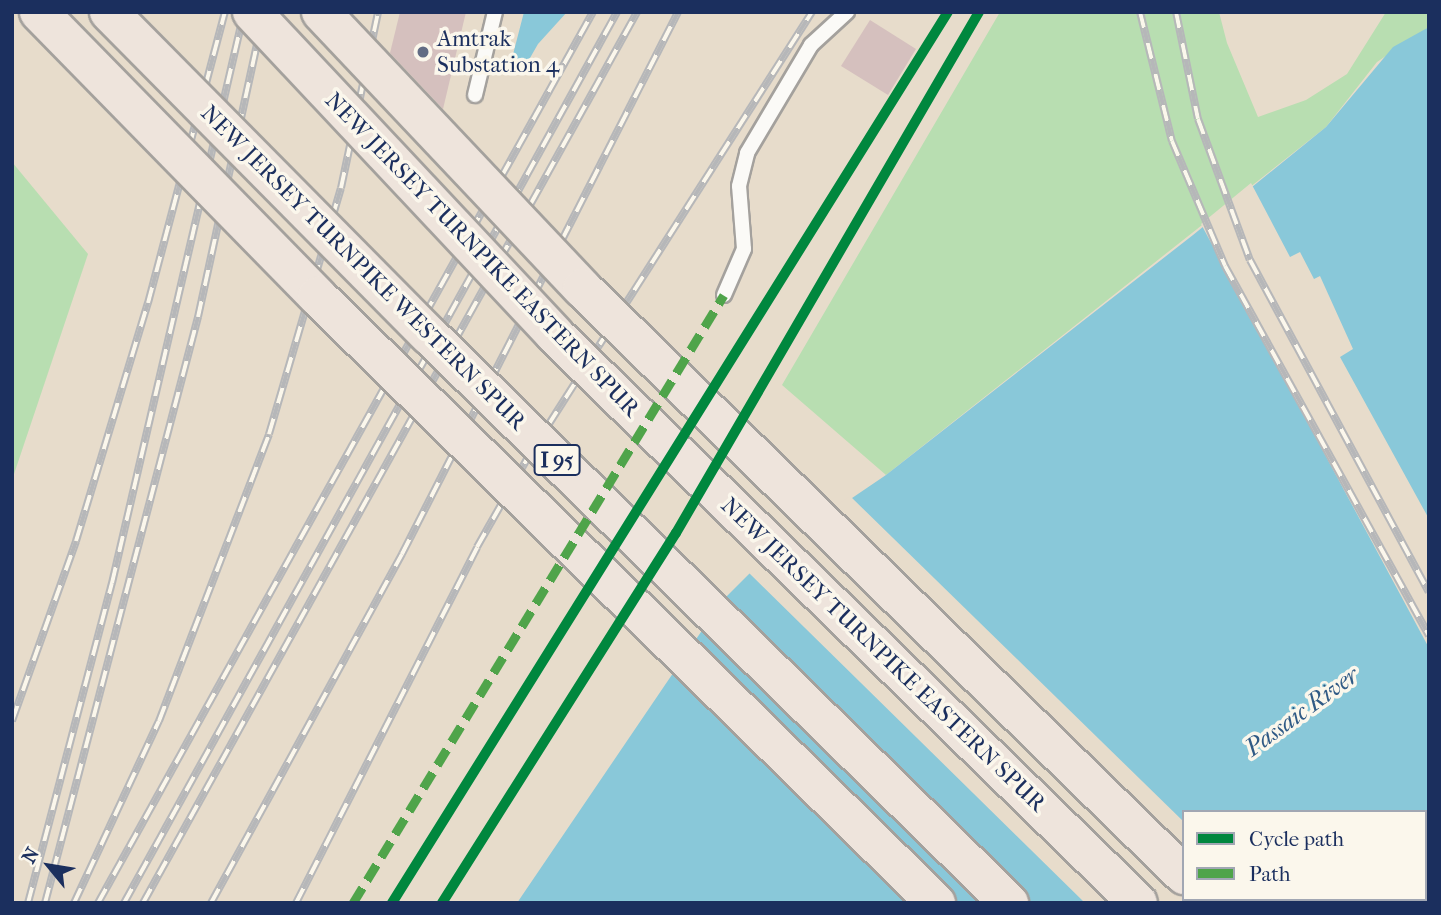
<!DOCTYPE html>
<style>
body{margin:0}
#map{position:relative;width:1441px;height:915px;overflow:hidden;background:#e7dccb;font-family:"IM FELL French Canon",serif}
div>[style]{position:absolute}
.green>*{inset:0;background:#b8deb1}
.water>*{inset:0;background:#89c8d9}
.pier>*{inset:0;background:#e7dccb}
.building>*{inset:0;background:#d5c0be}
.roads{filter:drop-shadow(2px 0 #a4a19d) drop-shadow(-2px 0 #a4a19d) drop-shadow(0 2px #a4a19d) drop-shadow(0 -2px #a4a19d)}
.lane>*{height:14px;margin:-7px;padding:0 7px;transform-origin:7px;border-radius:7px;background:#fbfaf7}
.highway>*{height:38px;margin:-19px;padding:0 19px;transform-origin:19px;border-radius:19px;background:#eee4dc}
.rail>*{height:8px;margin-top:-4px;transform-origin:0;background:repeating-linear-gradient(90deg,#fbf7ec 0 16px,#b6b7b9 0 32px);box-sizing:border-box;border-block:2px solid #b6b7b9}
.bridges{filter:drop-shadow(2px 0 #a4a19d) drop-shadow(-2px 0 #a4a19d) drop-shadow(0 2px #a4a19d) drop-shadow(0 -2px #a4a19d)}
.highway-bridge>*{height:38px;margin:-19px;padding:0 19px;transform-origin:19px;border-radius:19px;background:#eee4dc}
.quiet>*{height:9px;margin-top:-4.5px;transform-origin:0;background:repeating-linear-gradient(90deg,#4fa44a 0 18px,transparent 0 27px)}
.cycleway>*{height:10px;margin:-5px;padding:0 5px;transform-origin:5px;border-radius:5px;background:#00873e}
.dots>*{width:19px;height:19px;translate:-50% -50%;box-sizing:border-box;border:4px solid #fbf7ec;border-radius:50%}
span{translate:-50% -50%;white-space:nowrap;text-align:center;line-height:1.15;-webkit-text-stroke:7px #fbf7ec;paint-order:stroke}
.shield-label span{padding:2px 5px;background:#fbf7ec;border:2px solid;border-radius:5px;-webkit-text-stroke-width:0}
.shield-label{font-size:21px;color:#1b2f5e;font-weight:700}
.poi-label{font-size:23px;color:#1b2f5e}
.left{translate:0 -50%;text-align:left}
.street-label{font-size:23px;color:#1b2f5e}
.water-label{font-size:24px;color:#305a85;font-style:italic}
.frame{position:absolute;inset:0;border:14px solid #1b2f5e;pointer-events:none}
.legend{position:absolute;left:1182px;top:810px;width:245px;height:91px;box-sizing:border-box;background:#fbf7ec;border:2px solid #a1a7b3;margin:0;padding:9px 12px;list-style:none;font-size:21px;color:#1b2f5e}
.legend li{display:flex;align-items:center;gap:14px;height:35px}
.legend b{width:35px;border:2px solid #a1a7b3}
.north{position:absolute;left:14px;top:831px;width:70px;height:70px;-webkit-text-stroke:5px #fbf7ec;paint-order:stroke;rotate:300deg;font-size:19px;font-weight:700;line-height:28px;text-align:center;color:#1b2f5e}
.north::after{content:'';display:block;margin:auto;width:24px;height:32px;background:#1b2f5e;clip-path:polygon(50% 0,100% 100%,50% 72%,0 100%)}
</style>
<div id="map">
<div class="green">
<i style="clip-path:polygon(1000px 12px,1219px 12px,1227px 43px,1258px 117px,1306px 100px,1347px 74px,1386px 12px,1429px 12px,1429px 27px,1377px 62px,1326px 127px,886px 475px,782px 385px)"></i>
<i style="clip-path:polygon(12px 162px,88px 254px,12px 480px)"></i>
</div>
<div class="water">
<i style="clip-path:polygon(524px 12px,567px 12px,538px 44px,522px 72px,516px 72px,510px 66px)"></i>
<i style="clip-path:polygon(evenodd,1429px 27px,1429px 903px,517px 903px,722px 601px,768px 555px,886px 475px,1193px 235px,1326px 127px,1393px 47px,1429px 27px,1184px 812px,1425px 812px,1425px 899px,1184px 899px,1184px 812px)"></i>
</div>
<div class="pier">
<i style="clip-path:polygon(1251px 183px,1290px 257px,1300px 252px,1314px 279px,1320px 276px,1353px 349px,1340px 357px,1429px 519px,1429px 648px,1201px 224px)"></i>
<i style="clip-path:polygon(850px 496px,1184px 822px,1184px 899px,1267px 903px,1085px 903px,747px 571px,766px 552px)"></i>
</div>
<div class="building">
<i style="clip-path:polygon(400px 12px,466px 12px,443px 109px,390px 53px)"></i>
<i style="clip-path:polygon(870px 20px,916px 49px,888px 95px,841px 66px)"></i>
</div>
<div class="roads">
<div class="lane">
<i style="left:475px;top:95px;width:85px;rotate:-76.5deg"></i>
<i style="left:724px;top:295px;width:50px;rotate:-66.5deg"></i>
<i style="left:744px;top:249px;width:63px;rotate:-94.5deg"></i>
<i style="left:739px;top:186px;width:34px;rotate:-76deg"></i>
<i style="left:747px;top:153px;width:126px;rotate:-59.3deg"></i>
<i style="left:811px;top:45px;width:49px;rotate:-42.5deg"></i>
</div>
<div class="highway">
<i style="left:1208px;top:899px;width:6px;rotate:45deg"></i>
</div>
</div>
<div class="rail">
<i style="left:1140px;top:12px;width:133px;rotate:76.1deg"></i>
<i style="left:1172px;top:141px;width:136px;rotate:67deg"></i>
<i style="left:1225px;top:266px;width:422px;rotate:61.1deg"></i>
<i style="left:1176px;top:12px;width:109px;rotate:78.4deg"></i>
<i style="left:1198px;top:119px;width:150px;rotate:69.8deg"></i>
<i style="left:1250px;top:260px;width:377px;rotate:61.7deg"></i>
<i style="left:12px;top:721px;width:191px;rotate:-70.4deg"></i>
<i style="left:76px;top:541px;width:249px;rotate:-73.2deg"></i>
<i style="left:148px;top:303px;width:301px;rotate:-75.2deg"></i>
<i style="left:28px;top:903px;width:331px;rotate:-75.3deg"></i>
<i style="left:112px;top:583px;width:586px;rotate:-76.98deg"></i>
<i style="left:45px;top:903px;width:606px;rotate:-75.37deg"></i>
<i style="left:198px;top:317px;width:312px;rotate:-77.8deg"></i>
<i style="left:74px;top:903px;width:201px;rotate:-65deg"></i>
<i style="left:159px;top:721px;width:307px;rotate:-69deg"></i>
<i style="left:269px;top:434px;width:256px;rotate:-73.7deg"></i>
<i style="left:341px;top:188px;width:180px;rotate:-78.1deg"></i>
<i style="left:98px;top:903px;width:1019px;rotate:-60.95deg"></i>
<i style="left:124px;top:903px;width:1018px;rotate:-61.04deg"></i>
<i style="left:143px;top:903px;width:1019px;rotate:-60.99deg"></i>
<i style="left:211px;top:903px;width:398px;rotate:-61.3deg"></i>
<i style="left:402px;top:554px;width:608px;rotate:-63.01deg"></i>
<i style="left:296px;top:903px;width:399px;rotate:-63deg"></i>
<i style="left:477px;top:547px;width:109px;rotate:-60.4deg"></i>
<i style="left:531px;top:452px;width:522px;rotate:-57.44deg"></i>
<i style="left:392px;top:903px;width:1050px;rotate:-58.04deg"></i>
<i style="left:442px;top:903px;width:438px;rotate:-57.7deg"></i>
<i style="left:676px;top:533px;width:603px;rotate:-59.82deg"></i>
</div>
<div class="bridges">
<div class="highway-bridge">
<i style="left:39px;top:12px;width:397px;rotate:45.6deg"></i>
<i style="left:317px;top:296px;width:867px;rotate:44.44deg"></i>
<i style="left:109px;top:12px;width:455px;rotate:45.3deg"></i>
<i style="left:429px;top:335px;width:812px;rotate:44.4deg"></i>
<i style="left:252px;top:12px;width:441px;rotate:46.8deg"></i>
<i style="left:554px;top:334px;width:815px;rotate:44.25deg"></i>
<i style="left:321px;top:12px;width:380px;rotate:46.6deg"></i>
<i style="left:582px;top:288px;width:841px;rotate:44.28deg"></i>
</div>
</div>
<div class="quiet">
<i style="left:353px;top:903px;width:712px;rotate:-58.61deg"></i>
</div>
<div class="cycleway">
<i style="left:392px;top:903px;width:1050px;rotate:-58.04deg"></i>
<i style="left:442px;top:903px;width:438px;rotate:-57.7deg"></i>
<i style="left:676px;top:533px;width:603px;rotate:-59.82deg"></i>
</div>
<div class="dots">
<i style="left:423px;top:52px;background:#626c84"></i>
</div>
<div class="shield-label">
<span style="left:557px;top:460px">I 95</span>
</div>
<div class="poi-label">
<span class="left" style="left:437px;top:52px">Amtrak<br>Substation 4</span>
</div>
<div class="street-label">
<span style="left:482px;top:255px;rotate:46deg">NEW JERSEY TURNPIKE EASTERN SPUR</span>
<span style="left:363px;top:268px;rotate:45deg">NEW JERSEY TURNPIKE WESTERN SPUR</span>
<span style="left:883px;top:655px;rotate:44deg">NEW JERSEY TURNPIKE EASTERN SPUR</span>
</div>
<div class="water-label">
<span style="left:1302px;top:712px;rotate:-36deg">Passaic River</span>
</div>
<div class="frame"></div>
<ul class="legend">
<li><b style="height:9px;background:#00873e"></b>Cycle path</li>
<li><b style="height:9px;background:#4fa44a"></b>Path</li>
</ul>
<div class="north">N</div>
</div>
